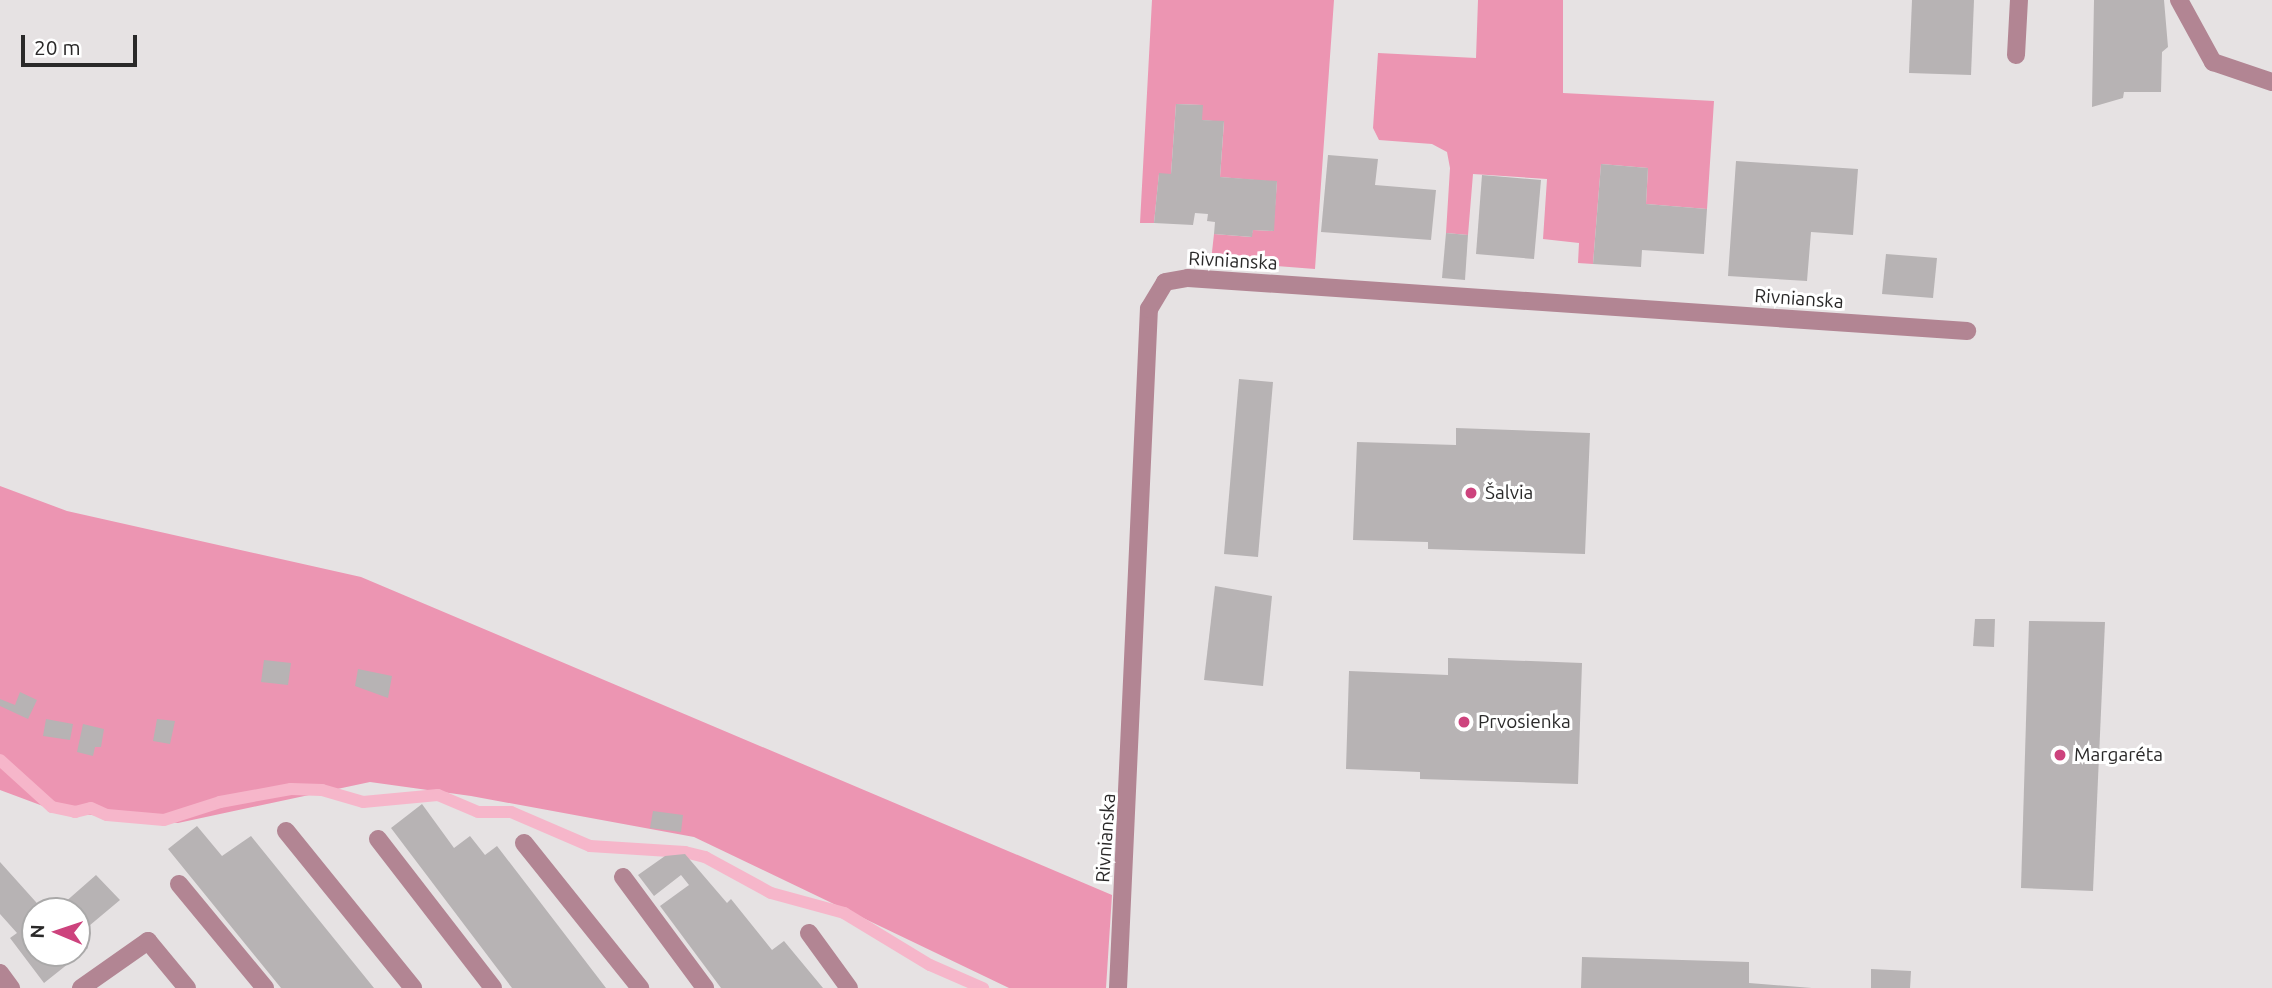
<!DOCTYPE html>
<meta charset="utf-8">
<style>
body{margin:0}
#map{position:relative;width:2272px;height:988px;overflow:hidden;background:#e6e2e3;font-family:Ubuntu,sans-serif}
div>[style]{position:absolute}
.green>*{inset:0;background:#ec95b2}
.stream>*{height:12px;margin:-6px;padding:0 6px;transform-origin:6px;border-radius:6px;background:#f6b6ca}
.building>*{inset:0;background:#b7b3b4}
.service>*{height:18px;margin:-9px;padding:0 9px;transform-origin:9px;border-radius:9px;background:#b28593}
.minor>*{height:18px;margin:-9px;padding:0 9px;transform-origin:9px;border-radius:9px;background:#b28593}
.dots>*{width:19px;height:19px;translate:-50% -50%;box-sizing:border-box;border:4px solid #fff;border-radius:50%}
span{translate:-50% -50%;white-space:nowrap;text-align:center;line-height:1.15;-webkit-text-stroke:6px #fff;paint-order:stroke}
.street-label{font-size:19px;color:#2a2929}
.poi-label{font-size:19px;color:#2a2929}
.left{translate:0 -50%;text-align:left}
.north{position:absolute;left:21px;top:897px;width:70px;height:70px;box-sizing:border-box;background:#fff;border:2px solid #aaa9a9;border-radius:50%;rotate:272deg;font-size:19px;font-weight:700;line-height:28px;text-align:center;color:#2a2929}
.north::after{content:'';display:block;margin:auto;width:24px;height:32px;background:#cd437d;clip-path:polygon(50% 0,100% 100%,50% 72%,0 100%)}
.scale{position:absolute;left:21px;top:35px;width:116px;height:32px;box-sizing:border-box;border:4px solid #2a2929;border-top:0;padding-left:9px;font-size:21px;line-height:24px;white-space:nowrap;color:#2a2929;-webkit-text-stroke:5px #fff;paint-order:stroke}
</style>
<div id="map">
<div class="green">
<i style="clip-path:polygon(1152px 0,1334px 0,1315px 269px,1211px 261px,1214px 234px,1251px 237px,1253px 230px,1273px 231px,1277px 182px,1220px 177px,1224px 122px,1202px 120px,1202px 105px,1176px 104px,1171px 174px,1159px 174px,1154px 223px,1140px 223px)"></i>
<i style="clip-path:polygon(1478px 0,1563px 0,1563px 93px,1714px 101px,1707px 209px,1646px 204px,1648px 168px,1601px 164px,1593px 264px,1578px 263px,1579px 243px,1543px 239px,1547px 179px,1473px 174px,1468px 235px,1446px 233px,1450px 168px,1447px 152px,1432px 144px,1379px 140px,1373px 128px,1378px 53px,1476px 58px)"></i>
<i style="clip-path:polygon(0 486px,67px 511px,361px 577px,1112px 895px,1106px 988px,1009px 988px,694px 837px,471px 796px,370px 782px,178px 823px,59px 812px,0 790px)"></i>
</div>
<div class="stream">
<i style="left:0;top:760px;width:70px;rotate:42.1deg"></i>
<i style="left:52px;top:807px;width:24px;rotate:12deg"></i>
<i style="left:75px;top:812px;width:16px;rotate:-14deg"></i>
<i style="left:91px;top:808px;width:17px;rotate:24deg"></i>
<i style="left:107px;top:815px;width:57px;rotate:5deg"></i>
<i style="left:164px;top:820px;width:59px;rotate:-17.8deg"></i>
<i style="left:220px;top:802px;width:72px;rotate:-10.4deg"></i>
<i style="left:291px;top:789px;width:31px;rotate:2deg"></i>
<i style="left:322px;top:790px;width:43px;rotate:16.3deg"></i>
<i style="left:363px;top:802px;width:75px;rotate:-5.3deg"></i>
<i style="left:438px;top:795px;width:43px;rotate:23deg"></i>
<i style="left:478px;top:812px;width:33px"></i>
<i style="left:511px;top:812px;width:86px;rotate:23.3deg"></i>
<i style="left:590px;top:846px;width:95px;rotate:3.6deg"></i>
<i style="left:685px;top:852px;width:21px;rotate:14deg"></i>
<i style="left:705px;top:857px;width:75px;rotate:28.6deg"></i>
<i style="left:771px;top:893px;width:76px;rotate:15.3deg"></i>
<i style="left:844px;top:913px;width:100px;rotate:31.2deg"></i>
<i style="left:930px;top:965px;width:58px;rotate:23.5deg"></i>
</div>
<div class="building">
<i style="clip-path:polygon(1912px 0,1974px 0,1971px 75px,1909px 73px)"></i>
<i style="clip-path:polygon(2094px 0,2164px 0,2168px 47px,2162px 52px,2161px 92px,2124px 92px,2123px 98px,2092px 107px)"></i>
<i style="clip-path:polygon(1176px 104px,1203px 105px,1202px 120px,1224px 121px,1220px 177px,1277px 181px,1274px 231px,1253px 230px,1252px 237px,1214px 234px,1215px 222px,1207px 221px,1208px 214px,1195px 213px,1193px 225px,1154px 223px,1159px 173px,1171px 174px)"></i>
<i style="clip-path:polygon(1328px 155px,1378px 159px,1375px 185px,1436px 190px,1431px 240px,1321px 232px)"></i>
<i style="clip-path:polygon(1736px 161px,1858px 169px,1853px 235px,1811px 232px,1807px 281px,1728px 276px)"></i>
<i style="clip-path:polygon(1601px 164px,1648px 168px,1646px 204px,1707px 209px,1704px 254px,1642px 250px,1641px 267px,1593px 264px)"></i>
<i style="clip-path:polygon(1482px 175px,1541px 180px,1534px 259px,1476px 254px)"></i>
<i style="clip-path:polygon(1446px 233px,1468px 235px,1465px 280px,1442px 278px)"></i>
<i style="clip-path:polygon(1886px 254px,1937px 258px,1933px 298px,1882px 294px)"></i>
<i style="clip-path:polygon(1239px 379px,1273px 382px,1258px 557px,1224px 554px)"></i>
<i style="clip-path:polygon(1456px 428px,1590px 433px,1585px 554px,1428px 549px,1428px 542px,1353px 540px,1357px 442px,1456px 445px)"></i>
<i style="clip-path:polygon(1215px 586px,1272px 596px,1263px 686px,1204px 680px)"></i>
<i style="clip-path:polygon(1975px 619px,1995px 619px,1994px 647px,1973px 646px)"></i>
<i style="clip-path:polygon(2029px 621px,2105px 622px,2093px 891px,2021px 888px)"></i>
<i style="clip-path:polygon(1448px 658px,1582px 663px,1578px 784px,1420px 779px,1420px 772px,1346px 769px,1349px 671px,1448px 675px)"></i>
<i style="clip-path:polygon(264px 660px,291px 663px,288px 685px,261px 682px)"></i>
<i style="clip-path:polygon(358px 669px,392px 676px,388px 698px,355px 686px)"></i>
<i style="clip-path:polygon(20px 692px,37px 700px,28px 719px,0 706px,0 699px,15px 705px)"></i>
<i style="clip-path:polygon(46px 719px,73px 724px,70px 740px,43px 736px)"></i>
<i style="clip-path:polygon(157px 719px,175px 721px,170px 744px,153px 741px)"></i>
<i style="clip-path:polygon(83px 724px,104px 729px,101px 747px,95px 747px,93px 756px,77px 752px)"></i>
<i style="clip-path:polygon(422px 804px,454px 848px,470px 836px,485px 855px,497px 846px,606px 988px,512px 988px,391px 828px)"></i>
<i style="clip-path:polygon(653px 811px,683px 815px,681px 832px,650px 828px)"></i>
<i style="clip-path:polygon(197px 826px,222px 856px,251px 836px,374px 988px,281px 988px,168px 849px)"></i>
<i style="clip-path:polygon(685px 854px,727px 903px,731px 899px,772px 950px,784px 941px,823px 988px,721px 988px,660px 906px,689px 885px,681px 875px,654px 896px,638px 875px,665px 856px)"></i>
<i style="clip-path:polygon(0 862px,44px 911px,35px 911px,35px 953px,77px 953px,77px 936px,88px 948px,44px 983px,10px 938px,17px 933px,0 914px)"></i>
<i style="clip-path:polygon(96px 875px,120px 900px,77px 936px,77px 911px,55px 911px)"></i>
<i style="clip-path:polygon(1582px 957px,1749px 962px,1749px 983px,1812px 988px,1581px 988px)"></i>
<i style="clip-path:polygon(1871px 969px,1911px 971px,1910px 988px,1871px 988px)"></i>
</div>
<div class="service">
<i style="left:2179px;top:0;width:71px;rotate:61.3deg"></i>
<i style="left:2213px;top:62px;width:62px;rotate:18.7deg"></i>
<i style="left:2016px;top:55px;width:55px;rotate:-86.9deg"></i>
<i style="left:286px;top:831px;width:202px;rotate:51deg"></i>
<i style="left:378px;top:839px;width:188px;rotate:52.3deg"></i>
<i style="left:524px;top:843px;width:186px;rotate:51.3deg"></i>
<i style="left:623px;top:877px;width:138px;rotate:53.5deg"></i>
<i style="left:179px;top:884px;width:135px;rotate:50.4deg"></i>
<i style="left:809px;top:933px;width:68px;rotate:54deg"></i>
<i style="left:0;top:973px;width:19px;rotate:54deg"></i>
<i style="left:81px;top:988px;width:82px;rotate:-35deg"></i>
<i style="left:148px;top:941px;width:61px;rotate:50.3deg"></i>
</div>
<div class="minor">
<i style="left:1118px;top:988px;width:680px;rotate:-87.39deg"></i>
<i style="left:1149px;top:309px;width:31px;rotate:-59deg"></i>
<i style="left:1165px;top:282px;width:23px;rotate:-10deg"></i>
<i style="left:1188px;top:278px;width:781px;rotate:3.89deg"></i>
</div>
<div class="dots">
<i style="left:1471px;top:493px;background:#cd437d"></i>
<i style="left:1464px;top:722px;background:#cd437d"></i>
<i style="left:2060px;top:755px;background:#cd437d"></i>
</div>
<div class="street-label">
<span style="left:1233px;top:261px;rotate:3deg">Rivnianska</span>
<span style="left:1799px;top:299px;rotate:4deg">Rivnianska</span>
<span style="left:1106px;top:838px;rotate:-86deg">Rivnianska</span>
</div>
<div class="poi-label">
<span class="left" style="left:1485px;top:493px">Šalvia</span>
<span class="left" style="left:1478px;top:722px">Prvosienka</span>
<span class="left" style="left:2074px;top:755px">Margaréta</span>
</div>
<div class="north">N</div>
<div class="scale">20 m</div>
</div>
